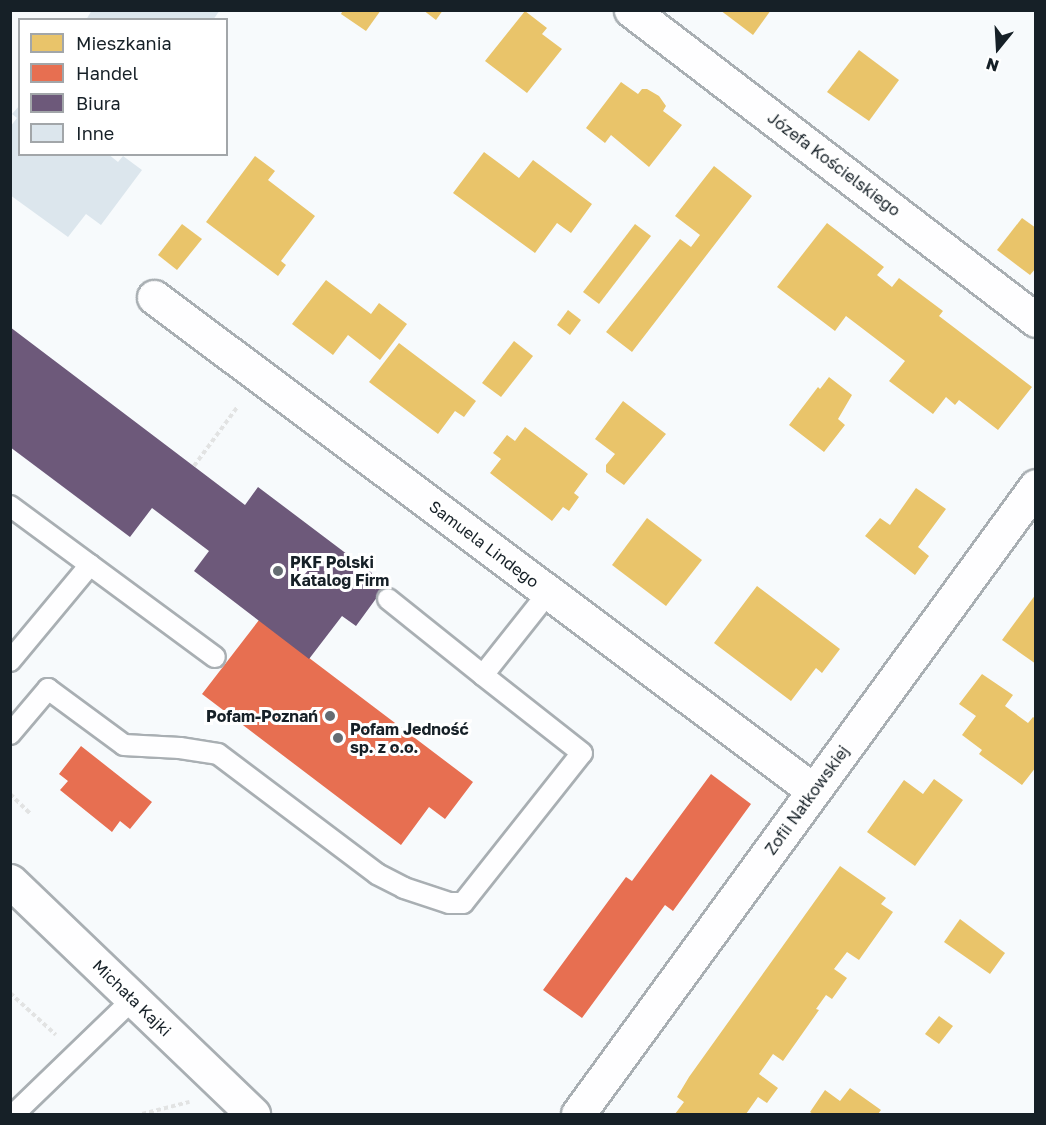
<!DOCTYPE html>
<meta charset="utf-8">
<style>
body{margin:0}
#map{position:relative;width:1046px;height:1125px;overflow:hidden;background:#f7fafc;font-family:"Golos Text",sans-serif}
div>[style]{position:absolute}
.homes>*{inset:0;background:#e9c46a}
.shops>*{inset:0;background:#e76f51}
.offices>*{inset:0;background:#6d597a}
.building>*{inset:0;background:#dce6ed}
.path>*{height:4px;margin-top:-2px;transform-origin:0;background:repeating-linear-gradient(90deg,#e2e3e3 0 4.5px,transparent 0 7.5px)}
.roads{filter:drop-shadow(2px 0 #a9afb3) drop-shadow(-2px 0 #a9afb3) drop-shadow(0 2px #a9afb3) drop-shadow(0 -2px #a9afb3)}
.lane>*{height:20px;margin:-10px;padding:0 10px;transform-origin:10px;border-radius:10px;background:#fefeff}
.street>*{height:33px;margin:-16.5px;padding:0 16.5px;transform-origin:16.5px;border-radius:16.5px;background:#fefeff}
.dots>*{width:16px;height:16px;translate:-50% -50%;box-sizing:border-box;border:3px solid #fff;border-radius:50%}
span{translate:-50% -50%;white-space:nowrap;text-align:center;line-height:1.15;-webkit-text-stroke:6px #fff;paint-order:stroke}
.street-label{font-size:16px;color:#162027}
.poi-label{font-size:16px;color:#162027;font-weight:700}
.left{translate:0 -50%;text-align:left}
.right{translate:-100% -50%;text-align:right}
.frame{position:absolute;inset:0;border:12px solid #162027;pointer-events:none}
.legend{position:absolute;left:18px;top:18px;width:210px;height:138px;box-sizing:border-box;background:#fff;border:2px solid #a2a6a9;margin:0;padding:8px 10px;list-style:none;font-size:18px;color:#162027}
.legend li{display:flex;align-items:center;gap:12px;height:30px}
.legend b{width:30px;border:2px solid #a2a6a9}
.north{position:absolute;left:968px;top:18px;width:60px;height:60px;-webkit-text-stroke:4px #fff;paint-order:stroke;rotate:198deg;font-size:16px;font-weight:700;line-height:24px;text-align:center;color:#162027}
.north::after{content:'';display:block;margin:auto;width:21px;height:27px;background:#162027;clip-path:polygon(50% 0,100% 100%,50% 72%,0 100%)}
</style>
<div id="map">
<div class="homes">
<i style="clip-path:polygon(343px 10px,381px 10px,366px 31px,341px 14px)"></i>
<i style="clip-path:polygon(423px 10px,443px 10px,436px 20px)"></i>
<i style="clip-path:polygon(720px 10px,771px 10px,753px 35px)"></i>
<i style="clip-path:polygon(525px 11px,547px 28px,542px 34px,562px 49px,527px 93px,485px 61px)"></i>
<i style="clip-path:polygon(859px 50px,899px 80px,869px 121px,827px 92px)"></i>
<i style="clip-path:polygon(621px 82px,638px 94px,642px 89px,647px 89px,659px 96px,666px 106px,663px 111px,682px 125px,649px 167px,611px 135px,605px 143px,586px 128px)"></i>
<i style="clip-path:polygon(484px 152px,519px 178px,533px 160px,592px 204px,571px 233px,557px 223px,535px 253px,453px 193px)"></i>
<i style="clip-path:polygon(255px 156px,275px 171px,268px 180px,315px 216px,281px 261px,286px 265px,278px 276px,206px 222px)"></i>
<i style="clip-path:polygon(714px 166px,752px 196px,632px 352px,606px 332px,680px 239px,691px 247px,700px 235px,675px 216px)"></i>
<i style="clip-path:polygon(1022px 218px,1036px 228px,1036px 268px,1030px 275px,997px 250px)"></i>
<i style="clip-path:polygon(827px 223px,884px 267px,877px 275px,892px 287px,899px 278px,943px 311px,939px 316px,1032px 387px,998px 430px,959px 400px,955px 405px,946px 397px,933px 414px,889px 381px,905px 361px,846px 316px,835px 331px,777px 287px)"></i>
<i style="clip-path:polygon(182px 224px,202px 239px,177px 270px,158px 255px)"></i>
<i style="clip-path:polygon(635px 224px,651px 236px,599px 304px,583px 292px)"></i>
<i style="clip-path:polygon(326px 280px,371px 314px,379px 303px,407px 324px,380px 360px,348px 335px,333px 355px,292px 324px)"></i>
<i style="clip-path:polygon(568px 310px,581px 320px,570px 335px,557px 325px)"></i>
<i style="clip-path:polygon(514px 341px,533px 356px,501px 397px,482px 383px)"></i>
<i style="clip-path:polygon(399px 343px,476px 401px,464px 417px,455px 411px,438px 434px,369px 382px)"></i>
<i style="clip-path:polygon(829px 377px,852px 395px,838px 419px,845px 425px,824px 452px,789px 425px,818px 387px,820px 389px)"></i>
<i style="clip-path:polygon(623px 401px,666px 434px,624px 485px,606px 472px,606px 465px,615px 454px,595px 439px)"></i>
<i style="clip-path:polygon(525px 427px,588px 474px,574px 493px,579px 497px,569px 511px,563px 507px,552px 521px,490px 473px,501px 459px,493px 453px,507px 435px,515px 441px)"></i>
<i style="clip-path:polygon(916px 488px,946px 509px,918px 547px,929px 556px,915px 575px,865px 536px,880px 518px,890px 525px)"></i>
<i style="clip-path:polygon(647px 518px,702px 560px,666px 606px,612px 565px)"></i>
<i style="clip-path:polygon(757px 586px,840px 649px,822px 673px,816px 668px,791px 701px,714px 643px)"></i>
<i style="clip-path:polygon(1036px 594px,1036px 664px,1002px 640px)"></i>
<i style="clip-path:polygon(982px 674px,1013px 695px,1005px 706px,1028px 723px,1033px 717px,1036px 719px,1036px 767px,1022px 785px,979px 754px,982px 750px,962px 735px,976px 716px,959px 704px)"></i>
<i style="clip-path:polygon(934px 779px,963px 800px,915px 866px,867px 832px,904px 780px,923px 794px)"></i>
<i style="clip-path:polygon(840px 866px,886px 898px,881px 904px,893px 912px,859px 960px,847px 952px,834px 969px,847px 978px,832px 999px,826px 995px,816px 1009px,819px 1010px,783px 1061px,773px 1054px,759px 1074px,778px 1088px,767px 1103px,758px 1097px,746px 1114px,675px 1114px,684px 1102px,677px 1097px,689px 1077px)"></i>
<i style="clip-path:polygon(960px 919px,1005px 953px,990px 974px,944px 942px)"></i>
<i style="clip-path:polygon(939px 1016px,953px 1026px,939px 1044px,925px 1034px)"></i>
<i style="clip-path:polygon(850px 1088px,881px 1110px,878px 1114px,813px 1114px,810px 1112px,825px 1090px,840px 1101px)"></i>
</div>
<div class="shops">
<i style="clip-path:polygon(259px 620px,473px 782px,445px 819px,429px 807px,401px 845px,202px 694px)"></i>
<i style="clip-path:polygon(81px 746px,152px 802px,130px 829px,120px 821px,112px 832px,60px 790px,68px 781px,59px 774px)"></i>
<i style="clip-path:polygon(711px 774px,751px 804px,673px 911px,665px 905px,582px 1018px,543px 990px,626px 877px,632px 881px)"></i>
</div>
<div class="offices">
<i style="clip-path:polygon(10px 327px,245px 505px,258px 487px,372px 573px,369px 578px,383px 589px,356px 626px,342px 616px,309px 659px,194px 571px,209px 551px,152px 508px,130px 537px,10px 447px)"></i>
</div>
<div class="building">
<i style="clip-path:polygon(92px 10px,220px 10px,213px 20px,86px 20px)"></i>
<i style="clip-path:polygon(20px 105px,20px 154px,108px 154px,118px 162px,123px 156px,142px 170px,101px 225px,86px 214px,68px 237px,10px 195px,10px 127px,17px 118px,12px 114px)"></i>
</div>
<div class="path">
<i style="left:194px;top:466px;width:74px;rotate:-53.7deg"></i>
<i style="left:10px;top:794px;width:28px;rotate:44deg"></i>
<i style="left:10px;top:993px;width:62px;rotate:42.4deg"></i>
<i style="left:142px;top:1114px;width:49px;rotate:-14.3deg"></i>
</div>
<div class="roads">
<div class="lane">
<i style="left:10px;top:506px;width:99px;rotate:36.4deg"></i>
<i style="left:388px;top:599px;width:122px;rotate:38.7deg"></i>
<i style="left:10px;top:661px;width:125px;rotate:-50.2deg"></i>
<i style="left:90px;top:565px;width:155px;rotate:36.4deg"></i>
<i style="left:10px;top:734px;width:59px;rotate:-49.8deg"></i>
<i style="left:48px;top:689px;width:94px;rotate:36.4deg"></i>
<i style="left:124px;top:745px;width:56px;rotate:3.1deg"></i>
<i style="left:180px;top:748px;width:38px;rotate:9deg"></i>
<i style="left:218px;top:754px;width:199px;rotate:37deg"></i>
<i style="left:377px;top:874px;width:30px;rotate:27deg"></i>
<i style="left:404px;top:888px;width:47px;rotate:18.4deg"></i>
<i style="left:449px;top:903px;width:14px"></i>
<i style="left:463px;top:903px;width:191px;rotate:-51.6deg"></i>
<i style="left:582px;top:753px;width:126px;rotate:-141.8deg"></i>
<i style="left:483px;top:675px;width:105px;rotate:-51.6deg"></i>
<i style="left:14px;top:1114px;width:165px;rotate:-44deg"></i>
</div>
<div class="street">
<i style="left:631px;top:10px;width:510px;rotate:37.43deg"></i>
<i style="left:154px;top:297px;width:824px;rotate:36.81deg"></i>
<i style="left:10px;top:881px;width:337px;rotate:43.8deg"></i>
<i style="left:578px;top:1114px;width:777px;rotate:-53.9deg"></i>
</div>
</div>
<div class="dots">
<i style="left:278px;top:571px;background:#656c72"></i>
<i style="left:330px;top:716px;background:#656c72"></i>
<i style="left:338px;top:738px;background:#656c72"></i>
</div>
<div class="street-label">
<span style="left:834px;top:164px;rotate:37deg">Józefa Kościelskiego</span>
<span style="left:484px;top:544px;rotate:37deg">Samuela Lindego</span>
<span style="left:807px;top:800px;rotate:-54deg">Zofii Nałkowskiej</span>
<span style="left:132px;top:998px;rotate:44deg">Michała Kajki</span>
</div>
<div class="poi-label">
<span class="left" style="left:290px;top:571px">PKF Polski<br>Katalog Firm</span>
<span class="right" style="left:318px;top:716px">Pofam-Poznań</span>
<span class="left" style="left:350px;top:738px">Pofam Jedność<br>sp. z o.o.</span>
</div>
<div class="frame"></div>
<ul class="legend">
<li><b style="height:16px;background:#e9c46a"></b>Mieszkania</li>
<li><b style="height:16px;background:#e76f51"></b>Handel</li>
<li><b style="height:16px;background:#6d597a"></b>Biura</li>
<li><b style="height:16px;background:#dce6ed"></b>Inne</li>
</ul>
<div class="north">N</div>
</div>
